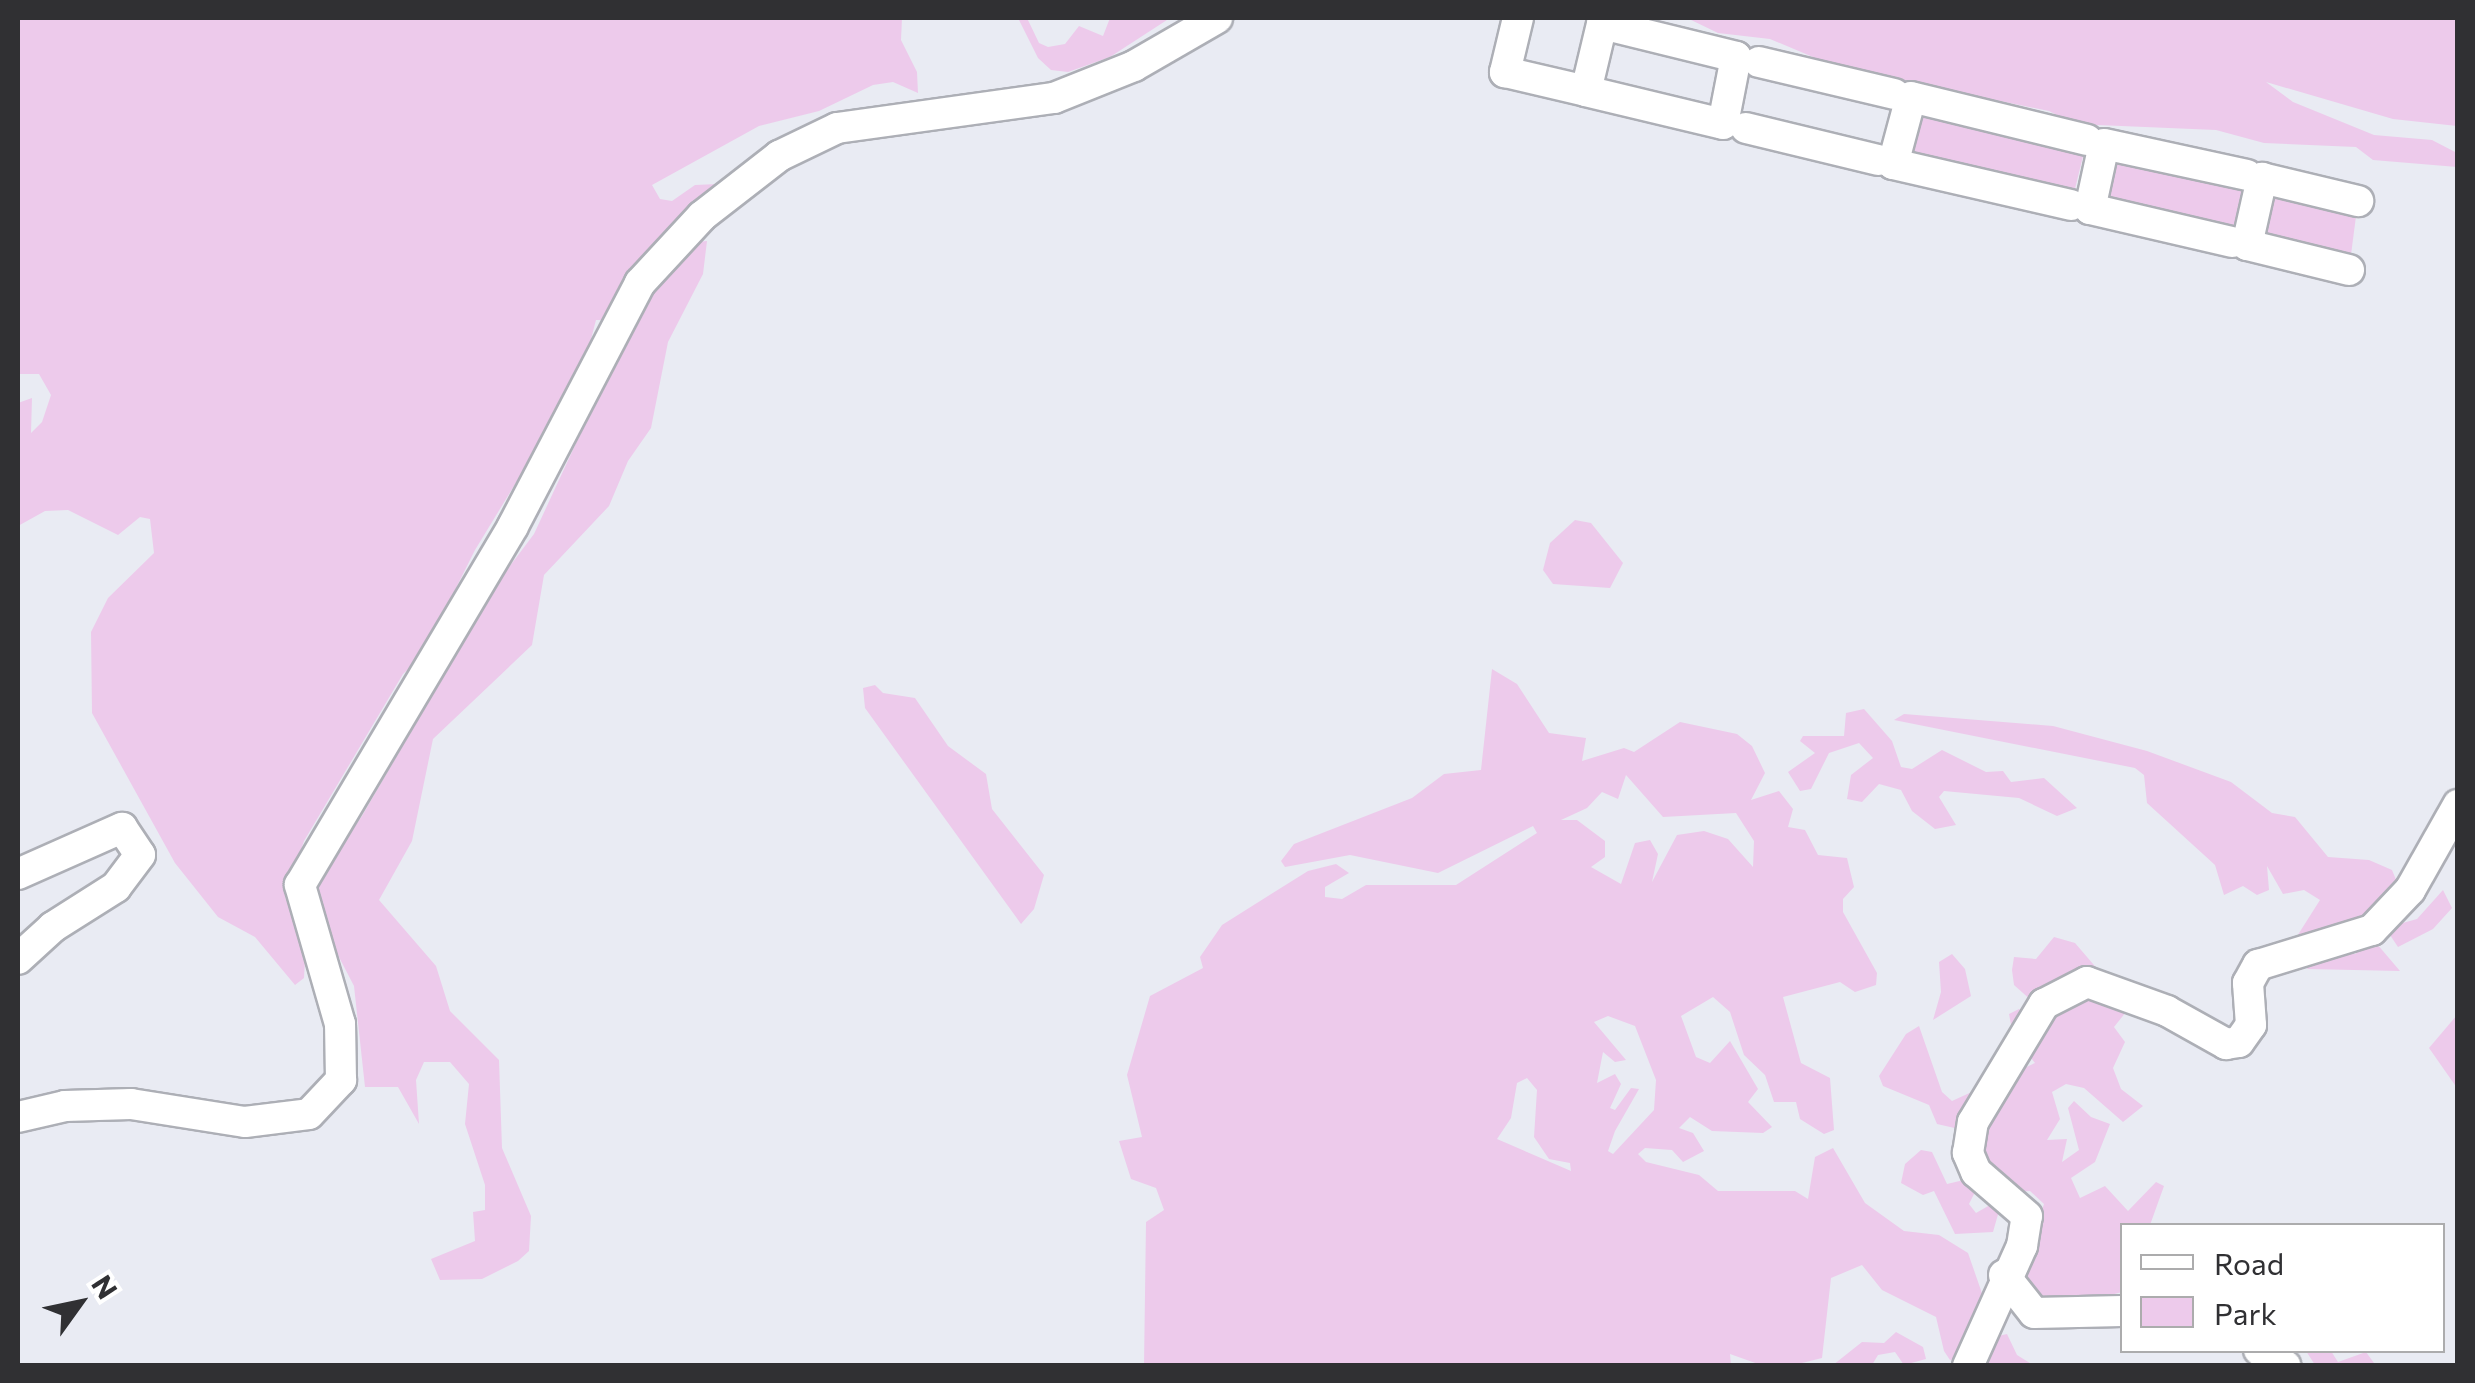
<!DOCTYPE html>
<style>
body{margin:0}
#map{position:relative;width:2475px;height:1383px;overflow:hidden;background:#e9ebf3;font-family:Commissioner,sans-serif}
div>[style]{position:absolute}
.green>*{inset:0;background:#edcaeb}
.roads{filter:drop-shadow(2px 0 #adafb6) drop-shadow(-2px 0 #adafb6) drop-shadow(0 2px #adafb6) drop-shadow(0 -2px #adafb6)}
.minor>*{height:30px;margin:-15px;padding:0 15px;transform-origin:15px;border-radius:15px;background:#fff}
span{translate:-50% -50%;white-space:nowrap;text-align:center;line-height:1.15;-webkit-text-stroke:10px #fff;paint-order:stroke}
.frame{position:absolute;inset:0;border:20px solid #303033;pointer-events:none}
.legend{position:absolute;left:2120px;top:1223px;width:325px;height:130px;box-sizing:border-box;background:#fff;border:2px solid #acacad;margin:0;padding:12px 18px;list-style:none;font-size:30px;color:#303033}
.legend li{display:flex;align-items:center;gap:20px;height:50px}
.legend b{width:50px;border:2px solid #acacad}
.north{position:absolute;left:30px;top:1253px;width:100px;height:100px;-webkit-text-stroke:8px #fff;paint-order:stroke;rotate:57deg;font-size:28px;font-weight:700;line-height:40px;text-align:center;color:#303033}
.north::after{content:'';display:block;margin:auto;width:35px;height:45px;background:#303033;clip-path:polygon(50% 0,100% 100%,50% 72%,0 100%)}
</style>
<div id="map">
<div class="green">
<i style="clip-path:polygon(18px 18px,902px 18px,901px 40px,917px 72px,918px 93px,893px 82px,873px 85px,819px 111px,759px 126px,652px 185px,660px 199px,672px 201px,695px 185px,718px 184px,657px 243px,605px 320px,596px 320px,582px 374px,475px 550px,422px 656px,403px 674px,304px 841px,285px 897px,306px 943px,304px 978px,295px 985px,255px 937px,218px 917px,175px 863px,92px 713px,91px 632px,108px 598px,154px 553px,150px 519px,140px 517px,118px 535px,68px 510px,45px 511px,18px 526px,18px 403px,32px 398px,31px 433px,42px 422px,51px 395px,39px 374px,18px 374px)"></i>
<i style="clip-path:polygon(1018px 18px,1027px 18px,1039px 43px,1048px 47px,1065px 44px,1079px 26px,1103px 36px,1110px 18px,1170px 18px,1110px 57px,1068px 72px,1051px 70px,1038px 58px)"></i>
<i style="clip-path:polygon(1687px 18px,2457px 18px,2457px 126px,2393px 119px,2266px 82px,2293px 102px,2374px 135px,2432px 140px,2457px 153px,2457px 167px,2373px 160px,2356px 147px,2264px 143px,2216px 130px,2074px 124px,2049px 111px,1839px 68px,1770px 39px,1718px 33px)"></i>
<i style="clip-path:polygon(1911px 97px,2087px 140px,2071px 205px,1893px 164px)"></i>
<i style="clip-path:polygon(2104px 144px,2247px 175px,2232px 242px,2090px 209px)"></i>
<i style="clip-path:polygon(2262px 178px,2358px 201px,2349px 270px,2247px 245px)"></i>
<i style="clip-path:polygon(707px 241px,703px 274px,668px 342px,651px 428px,628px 461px,609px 506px,544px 575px,532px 645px,433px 739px,412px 841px,379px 900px,436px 966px,450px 1011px,499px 1060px,502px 1148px,531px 1216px,529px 1251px,518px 1261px,482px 1279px,440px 1280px,431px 1259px,475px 1241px,473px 1212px,485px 1210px,485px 1185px,465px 1124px,469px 1084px,450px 1062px,424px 1062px,416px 1080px,419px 1124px,398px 1087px,365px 1087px,354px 986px,315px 911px,316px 881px,362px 816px,497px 583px,534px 534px,640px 305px,697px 242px)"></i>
<i style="clip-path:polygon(1575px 520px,1591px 523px,1623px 563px,1610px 588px,1553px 584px,1543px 570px,1550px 543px)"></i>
<i style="clip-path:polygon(evenodd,1492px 669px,1517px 684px,1549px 733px,1586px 738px,1582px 761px,1624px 748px,1634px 752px,1680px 722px,1737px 734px,1752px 746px,1765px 773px,1751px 800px,1779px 791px,1793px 809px,1788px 827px,1805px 830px,1818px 855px,1847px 858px,1854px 887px,1843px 899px,1843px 912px,1877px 973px,1876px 985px,1855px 992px,1840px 982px,1783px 997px,1801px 1063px,1830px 1078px,1834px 1130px,1824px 1134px,1800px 1119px,1796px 1102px,1774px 1102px,1765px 1075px,1744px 1055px,1730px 1012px,1713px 997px,1681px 1016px,1696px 1057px,1710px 1063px,1730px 1041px,1758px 1089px,1748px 1102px,1772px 1127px,1763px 1133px,1712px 1131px,1690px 1117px,1679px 1128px,1693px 1133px,1704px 1151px,1683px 1162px,1672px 1150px,1645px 1148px,1638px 1154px,1646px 1162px,1699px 1175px,1718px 1191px,1795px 1191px,1808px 1199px,1815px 1157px,1833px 1148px,1865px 1203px,1904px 1231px,1939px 1235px,1968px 1253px,1984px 1299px,1957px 1358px,1950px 1360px,1944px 1351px,1936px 1317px,1882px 1290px,1862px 1265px,1831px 1278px,1822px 1358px,1794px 1365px,1761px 1365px,1730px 1354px,1731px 1365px,1144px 1365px,1146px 1222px,1164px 1210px,1156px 1188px,1131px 1179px,1119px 1141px,1142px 1137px,1127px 1075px,1150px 996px,1203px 968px,1200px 957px,1222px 925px,1308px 871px,1336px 864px,1349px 873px,1325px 887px,1325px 897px,1342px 899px,1366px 885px,1456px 885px,1537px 833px,1533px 826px,1438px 873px,1350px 855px,1285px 867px,1281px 861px,1294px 844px,1412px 798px,1444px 774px,1481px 770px,1492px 669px,1626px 775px,1663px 817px,1736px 813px,1754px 841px,1753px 867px,1728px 839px,1704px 831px,1677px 835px,1652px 882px,1658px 854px,1650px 840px,1635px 843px,1621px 884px,1591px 867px,1605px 857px,1605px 841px,1577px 820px,1561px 820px,1587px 808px,1602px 792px,1618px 799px,1626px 775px,1492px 669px,1608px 1016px,1635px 1026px,1656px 1080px,1654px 1110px,1613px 1154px,1608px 1151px,1615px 1131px,1639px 1089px,1631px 1088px,1615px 1110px,1610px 1108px,1621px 1084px,1615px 1074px,1597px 1083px,1603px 1052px,1615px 1062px,1626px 1060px,1594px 1022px,1608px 1016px,1492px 669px,1527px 1078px,1537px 1090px,1534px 1137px,1549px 1159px,1570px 1163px,1571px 1171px,1497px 1139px,1511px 1118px,1517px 1083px,1527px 1078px)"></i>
<i style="clip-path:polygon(875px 685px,883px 693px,915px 698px,948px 746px,986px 774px,992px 809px,1044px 875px,1034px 909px,1021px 924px,865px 708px,863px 688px)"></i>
<i style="clip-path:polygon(1864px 709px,1892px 741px,1901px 767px,1912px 769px,1942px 750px,1986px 772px,2003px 771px,2011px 782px,2044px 778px,2077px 808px,2057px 816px,2019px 798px,1944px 791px,1939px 797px,1956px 825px,1935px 829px,1912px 811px,1901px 790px,1879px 784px,1862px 802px,1847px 799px,1851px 775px,1873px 758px,1859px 743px,1829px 753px,1811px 789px,1800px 791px,1788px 772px,1815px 753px,1800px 741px,1803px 736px,1844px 736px,1846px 713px)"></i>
<i style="clip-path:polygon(1904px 714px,2053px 726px,2147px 751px,2231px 782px,2272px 813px,2295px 817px,2328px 857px,2369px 860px,2392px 870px,2399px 887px,2372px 911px,2351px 920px,2329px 950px,2356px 954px,2353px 937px,2417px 919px,2443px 890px,2452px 908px,2433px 929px,2398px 947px,2390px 935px,2377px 944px,2400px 971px,2308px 969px,2293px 959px,2294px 941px,2320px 900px,2304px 890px,2283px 894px,2267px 866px,2269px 890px,2257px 895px,2243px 886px,2224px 895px,2215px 865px,2147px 803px,2144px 775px,2135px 768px,1894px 720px)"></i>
<i style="clip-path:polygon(2054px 937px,2075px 943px,2130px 1007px,2114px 1027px,2125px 1042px,2113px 1068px,2121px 1089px,2143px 1106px,2123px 1122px,2084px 1088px,2066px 1084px,2052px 1092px,2060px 1119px,2047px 1140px,2067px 1139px,2062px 1162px,2079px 1150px,2068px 1108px,2074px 1101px,2091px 1117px,2110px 1124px,2095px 1162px,2071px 1178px,2080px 1198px,2105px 1186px,2128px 1211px,2156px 1182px,2164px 1186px,2150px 1225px,2122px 1226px,2122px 1292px,2062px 1308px,2016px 1288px,2044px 1204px,2030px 1191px,2014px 1192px,2001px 1204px,1993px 1232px,1955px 1234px,1934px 1191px,1923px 1195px,1901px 1183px,1905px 1164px,1921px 1150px,1932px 1152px,1947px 1184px,1968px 1179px,1977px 1188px,1969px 1204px,1976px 1213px,1990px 1205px,1990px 1194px,1959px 1129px,1937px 1124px,1929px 1105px,1883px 1086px,1879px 1076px,1906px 1034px,1919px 1026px,1942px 1092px,1952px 1101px,2035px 1063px,2013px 1035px,2009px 1014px,2019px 1009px,2028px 1018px,2032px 1001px,2014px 985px,2012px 970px,2014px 957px,2036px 959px)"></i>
<i style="clip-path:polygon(1952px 954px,1965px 969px,1971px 996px,1933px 1020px,1941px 992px,1939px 962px)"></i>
<i style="clip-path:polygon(2457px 1015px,2457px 1088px,2429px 1048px)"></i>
<i style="clip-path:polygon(1896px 1332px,1923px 1347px,1926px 1359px,1904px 1365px,1895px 1352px,1878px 1355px,1872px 1365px,1833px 1365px,1862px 1342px,1884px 1343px)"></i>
<i style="clip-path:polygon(2007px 1334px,2017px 1355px,2033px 1365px,1975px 1365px,1985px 1339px)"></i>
<i style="clip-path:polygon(2306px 1351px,2331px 1351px,2338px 1362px,2366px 1352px,2374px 1363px,2315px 1365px)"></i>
</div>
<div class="roads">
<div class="minor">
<i style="left:1518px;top:18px;width:56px;rotate:103.5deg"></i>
<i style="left:1505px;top:72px;width:83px;rotate:13.2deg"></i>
<i style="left:1602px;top:24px;width:138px;rotate:13.8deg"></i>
<i style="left:1736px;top:57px;width:68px;rotate:101deg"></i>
<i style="left:1723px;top:124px;width:141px;rotate:-166.5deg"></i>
<i style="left:1586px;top:91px;width:69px;rotate:-76.6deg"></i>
<i style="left:1759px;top:62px;width:139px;rotate:13.3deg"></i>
<i style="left:1746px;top:128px;width:136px;rotate:13.6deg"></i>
<i style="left:2071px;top:205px;width:183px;rotate:-167deg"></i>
<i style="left:1893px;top:164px;width:69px;rotate:-75deg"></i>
<i style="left:1911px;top:97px;width:181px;rotate:13.7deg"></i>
<i style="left:2232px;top:242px;width:146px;rotate:-166.9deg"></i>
<i style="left:2090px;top:209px;width:66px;rotate:-77.8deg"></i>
<i style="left:2104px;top:144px;width:146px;rotate:12.2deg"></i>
<i style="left:2349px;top:270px;width:105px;rotate:-166.2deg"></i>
<i style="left:2247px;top:245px;width:69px;rotate:-77.4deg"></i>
<i style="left:2262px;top:178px;width:99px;rotate:13.5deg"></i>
<i style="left:18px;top:874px;width:114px;rotate:-23.9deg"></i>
<i style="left:122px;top:828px;width:32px;rotate:56deg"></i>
<i style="left:140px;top:855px;width:40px;rotate:127deg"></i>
<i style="left:116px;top:887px;width:75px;rotate:147.6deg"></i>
<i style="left:53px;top:927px;width:47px;rotate:137.6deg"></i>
<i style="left:18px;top:1117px;width:48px;rotate:-13.2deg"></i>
<i style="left:65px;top:1106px;width:66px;rotate:-1.7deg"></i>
<i style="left:131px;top:1104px;width:115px;rotate:9deg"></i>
<i style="left:245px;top:1122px;width:64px;rotate:-7.1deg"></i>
<i style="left:309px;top:1114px;width:47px;rotate:-46.7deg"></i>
<i style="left:341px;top:1080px;width:56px;rotate:-91deg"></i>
<i style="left:340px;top:1024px;width:145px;rotate:-106.1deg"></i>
<i style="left:300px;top:885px;width:417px;rotate:-59.3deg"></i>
<i style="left:513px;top:526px;width:274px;rotate:-62.4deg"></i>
<i style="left:640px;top:283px;width:91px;rotate:-47.2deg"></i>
<i style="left:702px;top:216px;width:98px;rotate:-37.9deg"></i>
<i style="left:779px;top:156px;width:64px;rotate:-25.8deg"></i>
<i style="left:837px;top:128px;width:219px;rotate:-7.9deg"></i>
<i style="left:1054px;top:98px;width:86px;rotate:-21.8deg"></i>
<i style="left:1134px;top:66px;width:96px;rotate:-30deg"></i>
<i style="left:2004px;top:1275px;width:48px;rotate:51.7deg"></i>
<i style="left:2034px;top:1313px;width:88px;rotate:-1.3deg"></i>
<i style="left:2259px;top:1350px;width:31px;rotate:31deg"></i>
<i style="left:1968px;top:1366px;width:132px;rotate:-65.8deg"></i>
<i style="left:2022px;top:1246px;width:30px;rotate:-81deg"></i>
<i style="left:2027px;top:1216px;width:67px;rotate:-139.2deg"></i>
<i style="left:1976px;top:1172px;width:21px;rotate:-113deg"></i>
<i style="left:1968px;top:1153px;width:31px;rotate:-81deg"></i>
<i style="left:1973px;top:1122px;width:138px;rotate:-59deg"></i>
<i style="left:2044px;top:1004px;width:48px;rotate:-27.1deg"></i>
<i style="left:2087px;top:982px;width:85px;rotate:19.9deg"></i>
<i style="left:2167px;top:1011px;width:68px;rotate:29.2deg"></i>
<i style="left:2226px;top:1044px;width:13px;rotate:-9deg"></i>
<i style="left:2239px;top:1042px;width:21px;rotate:-55deg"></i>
<i style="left:2251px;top:1025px;width:42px;rotate:-94.1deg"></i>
<i style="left:2248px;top:983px;width:21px;rotate:-61deg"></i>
<i style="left:2258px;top:965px;width:119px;rotate:-17.1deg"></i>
<i style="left:2372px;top:930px;width:55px;rotate:-46.5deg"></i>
<i style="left:2410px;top:890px;width:98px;rotate:-60.5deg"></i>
</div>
</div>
<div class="frame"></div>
<ul class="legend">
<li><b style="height:12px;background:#fff"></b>Road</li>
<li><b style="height:28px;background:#edcaeb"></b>Park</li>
</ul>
<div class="north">N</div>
</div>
